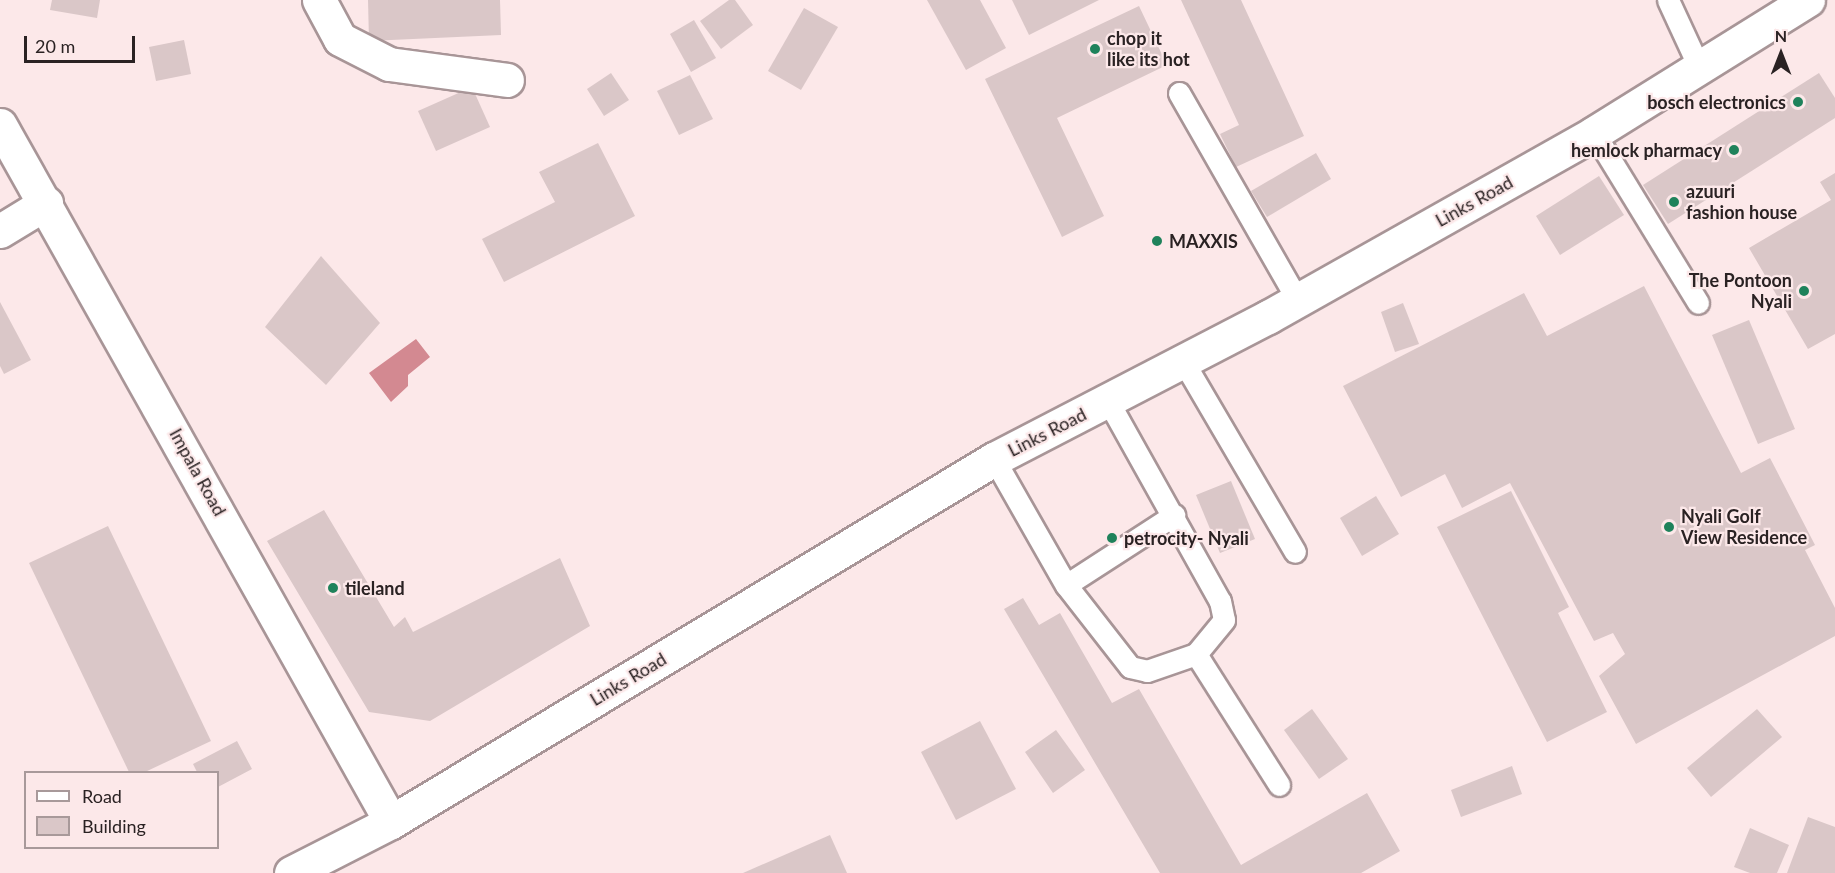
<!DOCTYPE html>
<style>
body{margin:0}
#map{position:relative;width:1835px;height:873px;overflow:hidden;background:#fce8e9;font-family:Lato,sans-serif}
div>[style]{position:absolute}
.water>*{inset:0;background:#d38991}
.building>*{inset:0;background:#dac7c8}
.roads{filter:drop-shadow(2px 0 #a89597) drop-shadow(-2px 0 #a89597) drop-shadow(0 2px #a89597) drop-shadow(0 -2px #a89597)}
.lane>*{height:21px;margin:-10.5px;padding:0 10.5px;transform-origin:10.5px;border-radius:10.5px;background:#fff}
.street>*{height:33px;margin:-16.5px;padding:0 16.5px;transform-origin:16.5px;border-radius:16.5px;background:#fff}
.secondary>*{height:33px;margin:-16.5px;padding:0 16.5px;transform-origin:16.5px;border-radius:16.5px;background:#fff}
.dots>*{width:16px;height:16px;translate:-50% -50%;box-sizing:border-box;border:3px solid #fce8e9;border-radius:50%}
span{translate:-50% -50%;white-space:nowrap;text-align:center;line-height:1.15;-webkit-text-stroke:4.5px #fce8e9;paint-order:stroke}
.poi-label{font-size:18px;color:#2a2223;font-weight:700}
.left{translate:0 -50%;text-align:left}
.right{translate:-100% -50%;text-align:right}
.street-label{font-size:18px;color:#2a2223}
.legend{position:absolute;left:24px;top:771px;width:195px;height:78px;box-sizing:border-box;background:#fce8e9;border:2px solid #a8999a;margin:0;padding:8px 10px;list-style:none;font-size:18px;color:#2a2223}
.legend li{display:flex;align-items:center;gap:12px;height:30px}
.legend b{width:30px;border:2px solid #a8999a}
.north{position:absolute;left:1751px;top:24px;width:60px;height:60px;-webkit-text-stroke:4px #fce8e9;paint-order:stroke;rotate:0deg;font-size:16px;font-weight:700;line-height:24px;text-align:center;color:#2a2223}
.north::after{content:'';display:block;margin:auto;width:21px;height:27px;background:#2a2223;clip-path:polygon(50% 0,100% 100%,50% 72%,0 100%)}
.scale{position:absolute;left:24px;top:36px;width:111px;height:27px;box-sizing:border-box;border:3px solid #2a2223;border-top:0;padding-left:8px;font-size:18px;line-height:21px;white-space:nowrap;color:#2a2223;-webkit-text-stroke:4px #fce8e9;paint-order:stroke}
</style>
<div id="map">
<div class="water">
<i style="clip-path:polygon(416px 339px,430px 357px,408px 375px,408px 386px,391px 402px,369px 373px)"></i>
</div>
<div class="building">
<i style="clip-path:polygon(52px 0,100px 0,97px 18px,50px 10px)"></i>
<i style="clip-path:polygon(368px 0,500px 0,501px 35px,369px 41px)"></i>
<i style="clip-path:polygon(729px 0,735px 0,753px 25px,721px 49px,700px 21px)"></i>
<i style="clip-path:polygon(927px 0,980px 0,1006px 48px,966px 70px)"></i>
<i style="clip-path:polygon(1012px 0,1099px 0,1029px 35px)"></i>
<i style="clip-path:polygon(1181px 0,1241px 0,1304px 136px,1236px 167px,1220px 134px,1239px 125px)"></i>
<i style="clip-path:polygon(1139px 6px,1167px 65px,1057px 118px,1104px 216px,1062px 237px,985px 79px)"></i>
<i style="clip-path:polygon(804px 8px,838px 27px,801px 90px,768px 71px)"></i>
<i style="clip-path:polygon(694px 20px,716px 58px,691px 72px,670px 34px)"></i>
<i style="clip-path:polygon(184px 40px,191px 74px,156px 81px,149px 47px)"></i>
<i style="clip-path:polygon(611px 73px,629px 100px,604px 116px,587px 89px)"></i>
<i style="clip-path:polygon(1819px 73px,1835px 98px,1835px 118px,1668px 224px,1643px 185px)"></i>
<i style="clip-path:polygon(690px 75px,713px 119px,679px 135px,657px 91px)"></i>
<i style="clip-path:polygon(472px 87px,490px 127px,436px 151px,418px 111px)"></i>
<i style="clip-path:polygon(598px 143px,635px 216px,504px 282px,482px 239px,555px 202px,539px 172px)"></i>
<i style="clip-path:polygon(1316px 153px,1331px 179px,1267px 217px,1251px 191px)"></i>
<i style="clip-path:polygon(1835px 173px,1835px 334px,1808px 349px,1749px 248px,1831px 200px,1820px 182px)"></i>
<i style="clip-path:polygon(1599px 176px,1624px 215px,1560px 255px,1536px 216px)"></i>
<i style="clip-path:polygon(321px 256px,380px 323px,326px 385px,265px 327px)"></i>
<i style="clip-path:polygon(1644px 286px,1741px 473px,1770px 458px,1815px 545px,1805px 550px,1835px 608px,1835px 636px,1636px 744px,1599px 676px,1625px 654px,1613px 633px,1594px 641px,1510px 483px,1462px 508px,1445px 474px,1401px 497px,1343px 386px,1524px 293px,1547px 336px)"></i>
<i style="clip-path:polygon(0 302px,31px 360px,4px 374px,0 366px)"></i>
<i style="clip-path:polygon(1403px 303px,1419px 344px,1395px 352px,1381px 312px)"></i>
<i style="clip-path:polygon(1749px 320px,1795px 429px,1758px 444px,1712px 335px)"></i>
<i style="clip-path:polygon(1231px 481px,1255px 539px,1220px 553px,1196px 495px)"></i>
<i style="clip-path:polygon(1511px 491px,1569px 607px,1558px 613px,1607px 712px,1547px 742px,1437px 527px)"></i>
<i style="clip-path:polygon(1376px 496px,1399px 534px,1362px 556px,1340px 518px)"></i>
<i style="clip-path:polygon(324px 510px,394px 627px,405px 617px,413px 632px,560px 558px,590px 626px,430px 721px,369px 712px,267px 541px)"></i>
<i style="clip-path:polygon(108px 526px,211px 741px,145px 772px,129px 772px,29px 563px)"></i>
<i style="clip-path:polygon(1023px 598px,1039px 625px,1060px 613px,1112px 703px,1139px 689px,1241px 865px,1367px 793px,1400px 851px,1361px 873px,1160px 873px,1004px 609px)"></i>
<i style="clip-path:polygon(1312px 709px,1348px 759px,1319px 779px,1284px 730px)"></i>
<i style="clip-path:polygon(1757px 709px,1782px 737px,1711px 797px,1687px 768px)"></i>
<i style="clip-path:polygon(980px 721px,1016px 789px,956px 820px,921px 752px)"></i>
<i style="clip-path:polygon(1056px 730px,1085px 770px,1053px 793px,1025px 752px)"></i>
<i style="clip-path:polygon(237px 741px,252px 769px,218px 787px,218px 772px,197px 772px,193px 764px)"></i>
<i style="clip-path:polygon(1512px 766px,1522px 794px,1461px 817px,1451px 790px)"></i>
<i style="clip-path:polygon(1808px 817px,1835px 827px,1835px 873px,1787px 873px)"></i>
<i style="clip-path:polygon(1750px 828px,1789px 845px,1777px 873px,1750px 873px,1734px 867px)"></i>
<i style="clip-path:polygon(830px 835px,847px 873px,743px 873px)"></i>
</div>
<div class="roads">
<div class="lane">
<i style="left:1668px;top:0;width:72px;rotate:65.2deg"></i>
<i style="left:1179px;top:93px;width:237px;rotate:60.2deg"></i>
<i style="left:1594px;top:133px;width:199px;rotate:58.5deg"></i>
<i style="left:1183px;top:361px;width:221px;rotate:59.6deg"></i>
<i style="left:1108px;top:401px;width:229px;rotate:60.8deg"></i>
<i style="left:1220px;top:601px;width:19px;rotate:78deg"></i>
<i style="left:1224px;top:620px;width:44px;rotate:129.5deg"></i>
<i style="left:1196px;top:654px;width:155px;rotate:57.6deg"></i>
<i style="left:994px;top:459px;width:145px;rotate:60.3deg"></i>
<i style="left:1066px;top:585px;width:129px;rotate:-32.9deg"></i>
<i style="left:1066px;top:585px;width:104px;rotate:52deg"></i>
<i style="left:1130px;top:667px;width:17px;rotate:13deg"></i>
<i style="left:1147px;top:671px;width:52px;rotate:-19.1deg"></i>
</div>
<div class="street">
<i style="left:319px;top:0;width:44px;rotate:61.7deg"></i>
<i style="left:340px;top:39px;width:55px;rotate:27deg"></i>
<i style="left:389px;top:64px;width:119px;rotate:7.7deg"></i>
<i style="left:0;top:125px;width:799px;rotate:60.71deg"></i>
<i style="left:0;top:231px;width:54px;rotate:-31.3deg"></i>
</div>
<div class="secondary">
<i style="left:291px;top:873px;width:112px;rotate:-27deg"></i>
<i style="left:391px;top:822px;width:704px;rotate:-31.05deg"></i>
<i style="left:994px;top:459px;width:309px;rotate:-27.4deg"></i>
<i style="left:1268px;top:317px;width:374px;rotate:-29.4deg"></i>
<i style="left:1594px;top:133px;width:252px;rotate:-31.9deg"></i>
</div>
</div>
<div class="dots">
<i style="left:1095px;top:49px;background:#1f825b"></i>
<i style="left:1798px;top:102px;background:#1f825b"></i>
<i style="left:1734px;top:150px;background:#1f825b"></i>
<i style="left:1674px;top:202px;background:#1f825b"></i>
<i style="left:1157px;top:241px;background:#1f825b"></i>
<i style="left:1804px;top:291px;background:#1f825b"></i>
<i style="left:1669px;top:527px;background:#1f825b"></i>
<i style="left:1112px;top:538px;background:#1f825b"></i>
<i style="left:333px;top:588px;background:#1f825b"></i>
</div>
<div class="poi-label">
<span class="left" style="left:1107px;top:49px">chop it<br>like its hot</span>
<span class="right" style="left:1786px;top:102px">bosch electronics</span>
<span class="right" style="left:1722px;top:150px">hemlock pharmacy</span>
<span class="left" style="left:1686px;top:202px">azuuri<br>fashion house</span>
<span class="left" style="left:1169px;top:241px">MAXXIS</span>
<span class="right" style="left:1792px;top:291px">The Pontoon<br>Nyali</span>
<span class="left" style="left:1681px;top:527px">Nyali Golf<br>View Residence</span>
<span class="left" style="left:1124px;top:538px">petrocity- Nyali</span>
<span class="left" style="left:345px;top:588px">tileland</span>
</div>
<div class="street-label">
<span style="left:1474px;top:201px;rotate:-29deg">Links Road</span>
<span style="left:1047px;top:432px;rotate:-27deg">Links Road</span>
<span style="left:198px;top:472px;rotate:61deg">Impala Road</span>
<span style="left:628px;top:679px;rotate:-31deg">Links Road</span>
</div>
<ul class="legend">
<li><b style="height:8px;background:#fff"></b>Road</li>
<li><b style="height:16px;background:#dac7c8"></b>Building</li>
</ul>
<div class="north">N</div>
<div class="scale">20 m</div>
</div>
